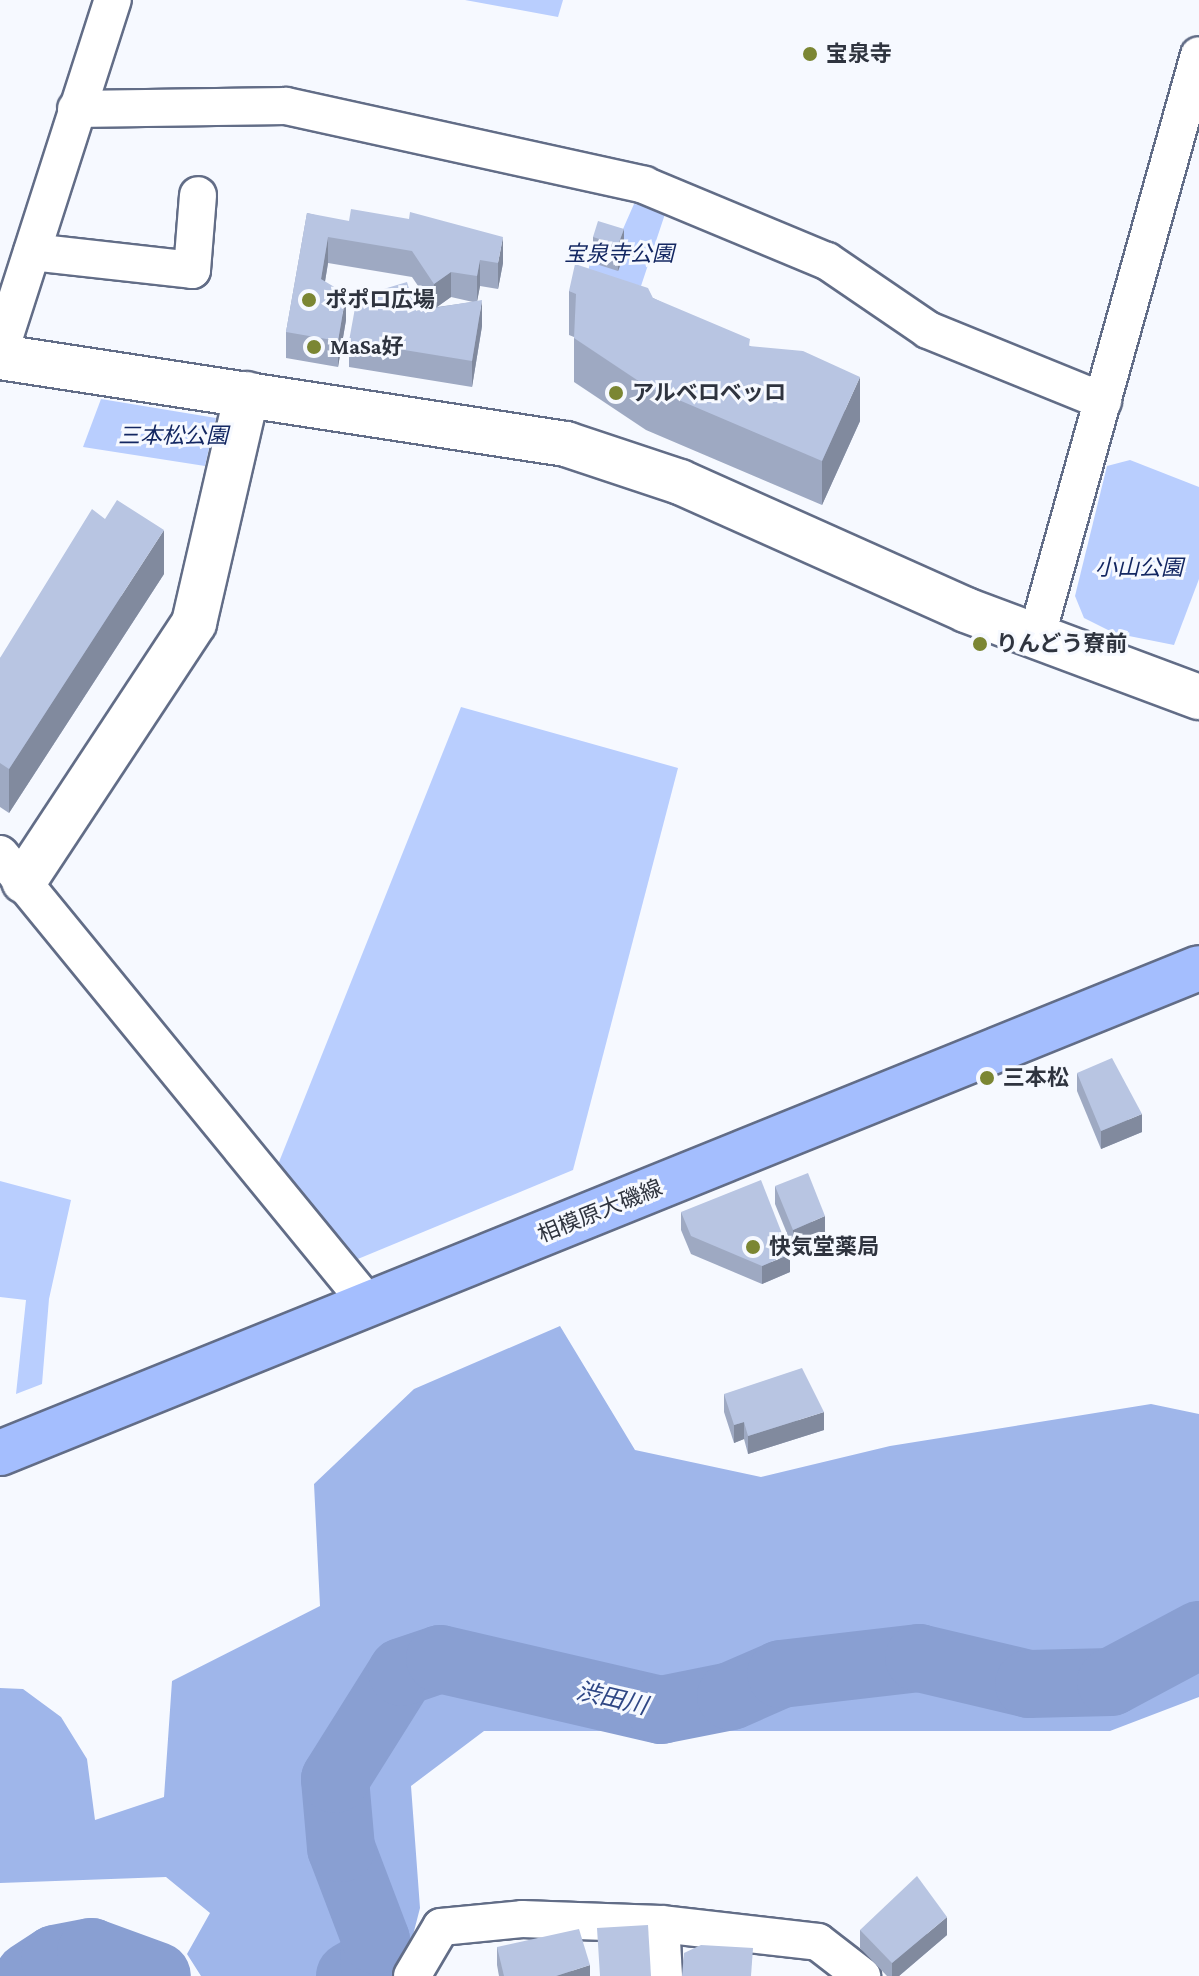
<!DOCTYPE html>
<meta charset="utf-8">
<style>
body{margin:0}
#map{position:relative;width:1199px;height:1976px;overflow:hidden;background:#f6f9ff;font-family:"Crimson Pro","Noto Sans JP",serif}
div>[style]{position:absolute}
.green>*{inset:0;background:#b9cefe}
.forest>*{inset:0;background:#9fb6ea}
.river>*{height:68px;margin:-34px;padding:0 34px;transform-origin:34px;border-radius:34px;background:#899fd2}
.roads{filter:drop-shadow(2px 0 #626d87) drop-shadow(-2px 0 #626d87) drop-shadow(0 2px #626d87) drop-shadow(0 -2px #626d87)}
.minor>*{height:36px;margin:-18px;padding:0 18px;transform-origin:18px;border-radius:18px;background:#fff}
.tertiary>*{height:44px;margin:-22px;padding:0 22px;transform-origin:22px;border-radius:22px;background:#fff}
.primary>*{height:44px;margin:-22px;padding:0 22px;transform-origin:22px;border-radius:22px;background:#a4befe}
.wall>*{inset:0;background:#9ea9c2}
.shaded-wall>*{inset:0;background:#818a9e}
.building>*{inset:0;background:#b8c5e2}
.dots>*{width:22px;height:22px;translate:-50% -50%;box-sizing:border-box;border:4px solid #f6f9ff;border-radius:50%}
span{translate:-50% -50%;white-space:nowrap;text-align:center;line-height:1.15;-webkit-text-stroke:6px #f6f9ff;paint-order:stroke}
.poi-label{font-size:22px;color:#2f343f;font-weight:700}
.left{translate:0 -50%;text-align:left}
.park-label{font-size:22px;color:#132762;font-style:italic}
.street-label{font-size:22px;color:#2f343f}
.water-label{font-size:24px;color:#2f4785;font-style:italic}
</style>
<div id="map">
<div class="green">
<i style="clip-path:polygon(465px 0,563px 0,558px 17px)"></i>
<i style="clip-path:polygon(634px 204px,667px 208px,641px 286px,588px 272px,598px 225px,623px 229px)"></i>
<i style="clip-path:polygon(101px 399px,216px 418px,205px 466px,83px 447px)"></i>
<i style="clip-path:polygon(1130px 460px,1199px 487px,1199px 579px,1174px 645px,1114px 633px,1084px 618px,1075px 596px,1107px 466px)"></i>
<i style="clip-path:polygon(461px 707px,678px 768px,573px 1170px,353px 1261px,275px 1172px)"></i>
<i style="clip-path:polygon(0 1181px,71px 1200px,49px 1299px,42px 1384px,16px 1394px,26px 1300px,0 1297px)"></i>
</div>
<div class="forest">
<i style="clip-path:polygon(560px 1326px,635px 1450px,761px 1477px,890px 1446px,1151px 1404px,1199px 1414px,1199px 1697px,1110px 1731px,484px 1731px,411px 1786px,420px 1908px,404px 1970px,395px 1976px,201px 1976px,187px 1954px,210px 1913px,166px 1877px,0 1883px,0 1688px,23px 1689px,61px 1717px,87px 1759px,95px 1820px,164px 1797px,172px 1681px,320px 1606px,314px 1484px,414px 1389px)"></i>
</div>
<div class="river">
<i style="left:29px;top:1976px;width:31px;rotate:-33deg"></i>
<i style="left:55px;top:1959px;width:37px;rotate:-11deg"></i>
<i style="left:91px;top:1952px;width:70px;rotate:20deg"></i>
<i style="left:350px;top:1976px;width:28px;rotate:-30deg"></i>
<i style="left:374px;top:1962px;width:22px;rotate:-85deg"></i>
<i style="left:376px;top:1940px;width:98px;rotate:-110.8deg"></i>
<i style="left:341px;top:1848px;width:69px;rotate:-95deg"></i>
<i style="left:335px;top:1779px;width:126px;rotate:-57.9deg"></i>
<i style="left:402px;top:1672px;width:40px;rotate:-18.9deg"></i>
<i style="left:440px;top:1659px;width:227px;rotate:13deg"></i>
<i style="left:661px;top:1710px;width:71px;rotate:-11.3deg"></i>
<i style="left:731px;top:1696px;width:55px;rotate:-23.7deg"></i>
<i style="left:781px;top:1674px;width:139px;rotate:-6.6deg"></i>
<i style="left:919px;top:1658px;width:113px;rotate:13.3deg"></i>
<i style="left:1029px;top:1684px;width:82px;rotate:-1.4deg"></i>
<i style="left:1111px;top:1682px;width:100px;rotate:-28.1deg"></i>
</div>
<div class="roads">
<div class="minor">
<i style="left:76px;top:109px;width:210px;rotate:-0.8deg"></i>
<i style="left:286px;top:106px;width:367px;rotate:12.4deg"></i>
<i style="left:644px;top:185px;width:198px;rotate:22.6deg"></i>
<i style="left:827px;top:261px;width:122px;rotate:34.3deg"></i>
<i style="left:928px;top:330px;width:189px;rotate:22.1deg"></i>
<i style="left:32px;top:252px;width:161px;rotate:6.4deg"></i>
<i style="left:192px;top:270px;width:75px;rotate:-85.4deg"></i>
<i style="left:0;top:351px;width:369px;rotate:-72.2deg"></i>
<i style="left:1036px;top:638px;width:605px;rotate:-74.38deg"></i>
<i style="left:0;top:854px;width:583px;rotate:50.71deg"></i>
<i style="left:661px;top:1924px;width:52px;rotate:86.7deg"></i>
<i style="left:412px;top:1976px;width:57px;rotate:-59.4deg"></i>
<i style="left:441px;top:1927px;width:81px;rotate:-5.6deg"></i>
<i style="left:522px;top:1919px;width:139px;rotate:2.1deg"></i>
<i style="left:661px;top:1924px;width:158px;rotate:6.5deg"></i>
<i style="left:818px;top:1942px;width:56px;rotate:37.7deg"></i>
</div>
<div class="tertiary">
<i style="left:0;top:357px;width:573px;rotate:8.74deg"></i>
<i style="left:566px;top:444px;width:120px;rotate:18.4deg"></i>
<i style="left:680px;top:482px;width:313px;rotate:24.1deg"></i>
<i style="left:966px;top:610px;width:249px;rotate:20.5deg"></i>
<i style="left:24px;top:881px;width:309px;rotate:-56.6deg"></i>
<i style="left:194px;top:623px;width:235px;rotate:-77deg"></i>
</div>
<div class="primary">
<i style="left:0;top:1453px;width:1293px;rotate:-22.02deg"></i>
</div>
</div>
<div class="wall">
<i style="clip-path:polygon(evenodd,307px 213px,503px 263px,498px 289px,480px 286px,477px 301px,482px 326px,472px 387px,349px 367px,349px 341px,416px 311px,433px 308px,412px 277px,328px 263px,325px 282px,346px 320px,338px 367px,286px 358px,286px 332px,307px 213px,451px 297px,473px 302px,437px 307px,451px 297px)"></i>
<i style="clip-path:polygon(624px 229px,624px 255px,618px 271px,593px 263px,593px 237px)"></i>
<i style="clip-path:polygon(569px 291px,653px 298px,750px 346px,860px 421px,822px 505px,646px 430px,574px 382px,574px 337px,569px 335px)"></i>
<i style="clip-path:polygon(164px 574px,9px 813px,0 807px,0 658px)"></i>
<i style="clip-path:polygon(1077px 1073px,1142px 1132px,1101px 1149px,1077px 1091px)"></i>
<i style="clip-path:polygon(775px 1186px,825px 1234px,793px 1248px,775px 1204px)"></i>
<i style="clip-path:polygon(681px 1212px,790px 1272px,762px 1284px,691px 1254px,681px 1230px)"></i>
<i style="clip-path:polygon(724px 1394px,824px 1430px,748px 1454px,744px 1439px,734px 1443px,724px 1412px)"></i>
<i style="clip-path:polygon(860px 1930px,947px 1935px,899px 1976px,887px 1976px,860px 1948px)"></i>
<i style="clip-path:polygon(497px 1947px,590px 1976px,499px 1976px,497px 1965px)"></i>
</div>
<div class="shaded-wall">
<i style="clip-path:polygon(624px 229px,624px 255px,618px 271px,618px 245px)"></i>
<i style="clip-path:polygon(328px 237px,328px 263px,321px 305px,321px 279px)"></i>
<i style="clip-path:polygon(503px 237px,503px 263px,498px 289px,498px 263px)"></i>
<i style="clip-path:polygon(480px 260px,480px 286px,477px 302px,477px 276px)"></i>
<i style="clip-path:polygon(451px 272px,451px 297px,434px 309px,434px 284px)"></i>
<i style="clip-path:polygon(346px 294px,346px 320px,338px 367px,338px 341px)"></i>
<i style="clip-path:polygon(482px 300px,482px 326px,472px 387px,472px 361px)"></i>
<i style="clip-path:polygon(860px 377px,860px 421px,822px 505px,822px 461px)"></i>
<i style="clip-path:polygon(164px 530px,164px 574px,9px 813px,9px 769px)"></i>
<i style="clip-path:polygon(1142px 1114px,1142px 1132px,1101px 1149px,1101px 1131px)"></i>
<i style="clip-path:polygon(825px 1216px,825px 1234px,793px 1248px,793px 1230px)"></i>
<i style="clip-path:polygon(790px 1254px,790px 1272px,762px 1284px,762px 1266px)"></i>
<i style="clip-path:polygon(824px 1412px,824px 1430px,748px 1454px,748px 1436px)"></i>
<i style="clip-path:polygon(744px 1422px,744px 1439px,734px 1443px,734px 1425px)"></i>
<i style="clip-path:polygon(947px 1917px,947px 1935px,899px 1976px,892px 1976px,892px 1963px)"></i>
<i style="clip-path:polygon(590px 1965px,590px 1976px,556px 1976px)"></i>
</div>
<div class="building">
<i style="clip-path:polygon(351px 209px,409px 219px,410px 212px,503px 237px,498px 263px,480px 260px,477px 276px,451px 272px,434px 284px,412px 251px,328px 237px,321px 279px,346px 294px,338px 341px,286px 332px,307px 213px,349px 221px)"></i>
<i style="clip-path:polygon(598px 221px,624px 229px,618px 245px,593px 237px)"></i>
<i style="clip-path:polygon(575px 264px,648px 288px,653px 298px,750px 339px,749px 346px,803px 351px,860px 377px,822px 461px,646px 386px,574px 338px,576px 294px,569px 291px)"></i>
<i style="clip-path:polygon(407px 282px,416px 311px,482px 300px,472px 361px,349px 341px,357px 297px)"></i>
<i style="clip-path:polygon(117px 500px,164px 530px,9px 769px,0 763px,0 658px,92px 509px,105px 519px)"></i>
<i style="clip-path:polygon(1112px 1058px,1142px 1114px,1101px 1131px,1077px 1073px)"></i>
<i style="clip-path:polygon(808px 1173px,825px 1216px,793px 1230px,775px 1186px)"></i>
<i style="clip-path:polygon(761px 1180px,790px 1254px,762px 1266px,691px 1236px,681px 1212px)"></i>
<i style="clip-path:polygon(802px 1368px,824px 1412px,748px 1436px,744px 1422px,734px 1425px,724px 1394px)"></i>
<i style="clip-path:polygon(917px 1876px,947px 1917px,892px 1963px,860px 1930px)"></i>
<i style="clip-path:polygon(648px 1925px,651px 1976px,600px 1976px,597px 1928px)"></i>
<i style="clip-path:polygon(579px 1929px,590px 1965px,556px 1976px,504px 1976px,497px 1947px)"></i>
<i style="clip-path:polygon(701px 1945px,753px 1948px,751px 1976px,682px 1976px,684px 1953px)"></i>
</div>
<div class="dots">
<i style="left:810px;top:54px;background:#7b8633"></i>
<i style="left:309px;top:300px;background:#7b8633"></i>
<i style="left:314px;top:347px;background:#7b8633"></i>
<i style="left:616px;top:393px;background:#7b8633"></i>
<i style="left:980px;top:644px;background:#7b8633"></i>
<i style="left:987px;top:1078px;background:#7b8633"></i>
<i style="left:753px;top:1247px;background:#7b8633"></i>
</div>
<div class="poi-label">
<span class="left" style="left:826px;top:54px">宝泉寺</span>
<span class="left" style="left:325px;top:300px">ポポロ広場</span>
<span class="left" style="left:330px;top:347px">MaSa好</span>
<span class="left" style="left:632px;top:393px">アルベロベッロ</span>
<span class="left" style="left:996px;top:644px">りんどう寮前</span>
<span class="left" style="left:1003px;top:1078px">三本松</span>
<span class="left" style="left:769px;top:1247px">快気堂薬局</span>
</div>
<div class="park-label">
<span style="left:619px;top:254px">宝泉寺公園</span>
<span style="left:173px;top:436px">三本松公園</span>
<span style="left:1139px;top:568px">小山公園</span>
</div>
<div class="street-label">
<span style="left:600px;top:1211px;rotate:-22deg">相模原大磯線</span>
</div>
<div class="water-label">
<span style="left:612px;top:1698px;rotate:13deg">渋田川</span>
</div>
</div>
